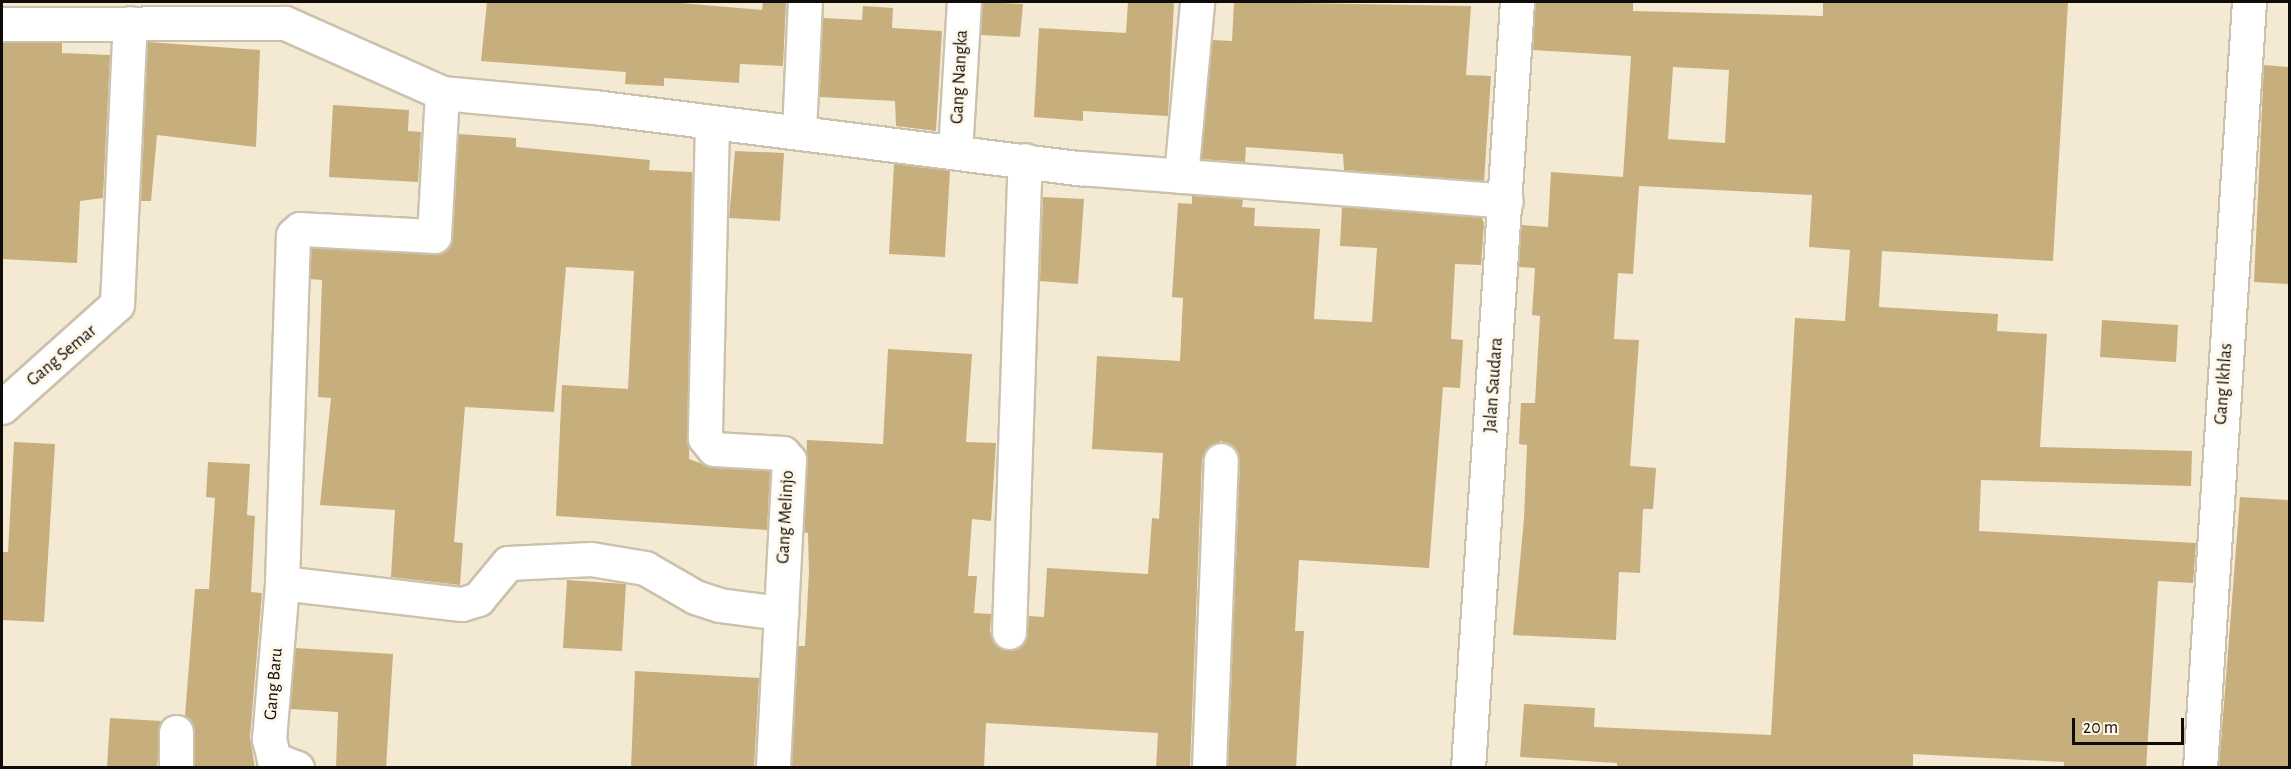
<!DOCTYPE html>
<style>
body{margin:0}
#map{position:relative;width:2291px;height:769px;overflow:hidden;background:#f4e9d3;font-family:"Alegreya Sans",sans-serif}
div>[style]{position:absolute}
.building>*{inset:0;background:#c6af7d}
.roads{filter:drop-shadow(2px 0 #ccc1ac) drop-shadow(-2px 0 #ccc1ac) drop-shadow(0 2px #ccc1ac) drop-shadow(0 -2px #ccc1ac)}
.minor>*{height:33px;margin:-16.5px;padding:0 16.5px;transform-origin:16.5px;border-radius:16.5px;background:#fff}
span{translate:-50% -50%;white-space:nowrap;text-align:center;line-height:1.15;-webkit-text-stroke:6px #fef7ea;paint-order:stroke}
.street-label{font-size:18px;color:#100d06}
.frame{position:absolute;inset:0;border:3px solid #100d06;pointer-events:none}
.scale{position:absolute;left:2072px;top:718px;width:112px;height:27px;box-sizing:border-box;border:3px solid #100d06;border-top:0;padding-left:8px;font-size:18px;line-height:21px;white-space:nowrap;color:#100d06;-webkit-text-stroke:4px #fef7ea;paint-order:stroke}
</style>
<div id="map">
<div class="building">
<i style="clip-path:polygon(487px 2px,669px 2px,762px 10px,763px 2px,786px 2px,783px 66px,740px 64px,739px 83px,664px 78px,664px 86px,625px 84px,626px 72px,481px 61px)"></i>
<i style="clip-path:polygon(982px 2px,1023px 4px,1020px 37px,981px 35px)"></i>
<i style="clip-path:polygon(1128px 2px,1174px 2px,1168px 116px,1083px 111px,1083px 121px,1034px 117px,1039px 28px,1126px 33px)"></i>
<i style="clip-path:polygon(1234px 2px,1471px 6px,1466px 75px,1491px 76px,1484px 181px,1344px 170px,1343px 154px,1246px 147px,1245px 162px,1201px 159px,1212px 40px,1232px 41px)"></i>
<i style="clip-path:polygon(evenodd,1535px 2px,1633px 2px,1633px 11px,1823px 16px,1823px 2px,2068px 2px,2053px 261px,1882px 251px,1879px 307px,1998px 314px,1997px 331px,2047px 334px,2040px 447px,2192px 451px,2191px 486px,1981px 480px,1979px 531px,2196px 543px,2193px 583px,2158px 581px,2146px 768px,2064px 768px,2064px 762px,1913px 754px,1913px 768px,1617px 768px,1617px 763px,1520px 757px,1524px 704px,1595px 708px,1594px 727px,1771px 735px,1795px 318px,1845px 321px,1850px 250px,1809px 247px,1812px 195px,1639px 186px,1633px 274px,1618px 273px,1614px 339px,1639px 340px,1630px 466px,1656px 468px,1653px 509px,1643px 509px,1640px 573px,1619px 572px,1616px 640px,1513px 635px,1524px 519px,1527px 445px,1519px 444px,1521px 403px,1535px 403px,1540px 316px,1532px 315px,1535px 268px,1519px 267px,1521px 225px,1548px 227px,1551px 172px,1623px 177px,1631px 56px,1533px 50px,1535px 2px,1673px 67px,1729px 70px,1725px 143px,1668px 139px,1673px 67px)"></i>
<i style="clip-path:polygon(863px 6px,893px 8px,892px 28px,942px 31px,936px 131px,896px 126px,895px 101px,819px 97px,823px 18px,862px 20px)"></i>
<i style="clip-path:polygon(148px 42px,260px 50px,256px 147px,157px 135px,151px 201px,141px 201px)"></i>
<i style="clip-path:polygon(2px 43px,62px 43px,62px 53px,110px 55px,103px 198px,80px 201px,77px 263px,2px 259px)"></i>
<i style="clip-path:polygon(2264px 65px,2289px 67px,2289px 284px,2254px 282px)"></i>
<i style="clip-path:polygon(333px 105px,409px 110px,408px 131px,421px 132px,418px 182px,329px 177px)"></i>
<i style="clip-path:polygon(458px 134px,516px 138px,516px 147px,650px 160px,649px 170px,692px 172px,689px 459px,713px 468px,770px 471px,767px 530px,556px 516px,562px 385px,628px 389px,634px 271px,566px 267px,554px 412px,465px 407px,454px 542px,463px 543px,460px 585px,391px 577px,395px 510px,320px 505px,331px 398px,318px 397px,322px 280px,310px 279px,311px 248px,443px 252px,453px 237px)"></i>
<i style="clip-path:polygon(735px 151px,784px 153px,780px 221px,729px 218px)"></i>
<i style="clip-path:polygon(894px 164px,950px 171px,945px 257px,889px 254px)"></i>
<i style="clip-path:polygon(1192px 196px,1243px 199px,1242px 207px,1255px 208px,1254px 226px,1320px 229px,1314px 319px,1372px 322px,1377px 248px,1340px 246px,1342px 207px,1482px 218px,1484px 223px,1481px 265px,1455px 264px,1451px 339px,1463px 340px,1460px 388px,1443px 387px,1429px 568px,1299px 560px,1295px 631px,1304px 631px,1296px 768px,1228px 768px,1240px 461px,1231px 445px,1221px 441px,1206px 450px,1202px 459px,1190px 768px,1156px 768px,1158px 733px,986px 723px,984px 768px,792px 768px,798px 646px,805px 646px,809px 572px,808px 533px,804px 532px,807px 440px,883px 444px,888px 349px,972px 354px,966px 442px,996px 443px,991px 521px,972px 519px,968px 576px,977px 576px,974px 613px,991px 614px,990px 632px,999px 648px,1018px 648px,1025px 641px,1028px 616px,1044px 617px,1047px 568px,1148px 574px,1152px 518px,1159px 519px,1163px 453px,1092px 449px,1097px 356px,1180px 361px,1183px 298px,1172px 297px,1178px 203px,1192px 204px)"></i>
<i style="clip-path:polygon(1043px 197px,1084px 199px,1078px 284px,1040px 281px)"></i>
<i style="clip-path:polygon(2102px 320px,2178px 325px,2176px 362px,2100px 357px)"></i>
<i style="clip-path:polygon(14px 442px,55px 444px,44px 622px,2px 620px,2px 552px,8px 552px)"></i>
<i style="clip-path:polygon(208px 462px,250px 464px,247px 515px,255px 516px,251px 592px,262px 593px,250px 737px,255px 768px,195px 768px,195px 731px,185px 716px,195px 589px,209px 589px,215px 498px,206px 497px)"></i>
<i style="clip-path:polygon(2240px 497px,2289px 500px,2289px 768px,2219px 768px)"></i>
<i style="clip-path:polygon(567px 580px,626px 584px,622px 651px,563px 648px)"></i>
<i style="clip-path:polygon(295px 648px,393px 654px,386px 768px,336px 768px,338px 712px,290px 709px)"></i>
<i style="clip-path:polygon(635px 671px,759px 678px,754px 768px,631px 768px)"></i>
<i style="clip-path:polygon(110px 718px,161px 721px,157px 768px,107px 768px)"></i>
</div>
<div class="roads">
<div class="minor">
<i style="left:2px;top:24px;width:283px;rotate:-0.2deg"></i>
<i style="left:285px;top:23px;width:172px;rotate:24deg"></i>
<i style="left:442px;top:93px;width:153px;rotate:5.3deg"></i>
<i style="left:594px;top:107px;width:490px;rotate:7.2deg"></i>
<i style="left:1080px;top:168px;width:427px;rotate:4.4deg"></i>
<i style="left:712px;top:122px;width:316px;rotate:91.3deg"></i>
<i style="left:705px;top:438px;width:14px;rotate:51deg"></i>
<i style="left:714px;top:449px;width:69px;rotate:3.3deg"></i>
<i style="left:783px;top:453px;width:9px;rotate:49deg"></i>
<i style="left:789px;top:460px;width:308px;rotate:93deg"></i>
<i style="left:799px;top:132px;width:130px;rotate:-87.4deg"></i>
<i style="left:955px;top:152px;width:150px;rotate:-86.6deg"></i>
<i style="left:1181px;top:176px;width:175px;rotate:-84.7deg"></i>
<i style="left:2px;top:407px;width:154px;rotate:-41.8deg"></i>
<i style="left:117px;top:304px;width:281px;rotate:-87.4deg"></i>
<i style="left:282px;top:583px;width:181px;rotate:6.7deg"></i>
<i style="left:462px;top:604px;width:17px;rotate:-17deg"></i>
<i style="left:478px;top:599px;width:47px;rotate:-50.2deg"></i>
<i style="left:508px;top:563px;width:83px;rotate:-2.8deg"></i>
<i style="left:591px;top:559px;width:55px;rotate:9.5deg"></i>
<i style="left:645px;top:568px;width:58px;rotate:30.1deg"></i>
<i style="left:695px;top:597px;width:25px;rotate:18deg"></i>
<i style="left:719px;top:605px;width:63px;rotate:7.4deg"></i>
<i style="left:1009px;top:632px;width:472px;rotate:-88.1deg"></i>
<i style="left:176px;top:768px;width:36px;rotate:-90deg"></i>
<i style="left:297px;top:768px;width:25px;rotate:-159deg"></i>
<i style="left:274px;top:759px;width:21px;rotate:-104deg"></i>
<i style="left:269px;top:739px;width:157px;rotate:-85.2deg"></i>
<i style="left:282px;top:583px;width:348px;rotate:-88.2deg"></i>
<i style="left:293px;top:235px;width:9px;rotate:-41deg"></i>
<i style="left:300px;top:229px;width:134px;rotate:3deg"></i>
<i style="left:434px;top:236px;width:143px;rotate:-86.8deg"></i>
<i style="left:1209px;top:768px;width:308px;rotate:-87.8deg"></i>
<i style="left:1468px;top:768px;width:768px;rotate:-86.34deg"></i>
<i style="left:2200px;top:768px;width:768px;rotate:-86.34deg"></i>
</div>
</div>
<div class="street-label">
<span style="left:960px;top:77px;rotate:-87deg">Gang Nangka</span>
<span style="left:62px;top:356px;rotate:-40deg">Gang Semar</span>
<span style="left:2224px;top:384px;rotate:-86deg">Gang Ikhlas</span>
<span style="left:1494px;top:385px;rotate:-86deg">Jalan Saudara</span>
<span style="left:786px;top:517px;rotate:-87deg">Gang Melinjo</span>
<span style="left:274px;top:684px;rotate:-85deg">Gang Baru</span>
</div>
<div class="frame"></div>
<div class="scale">20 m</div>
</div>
